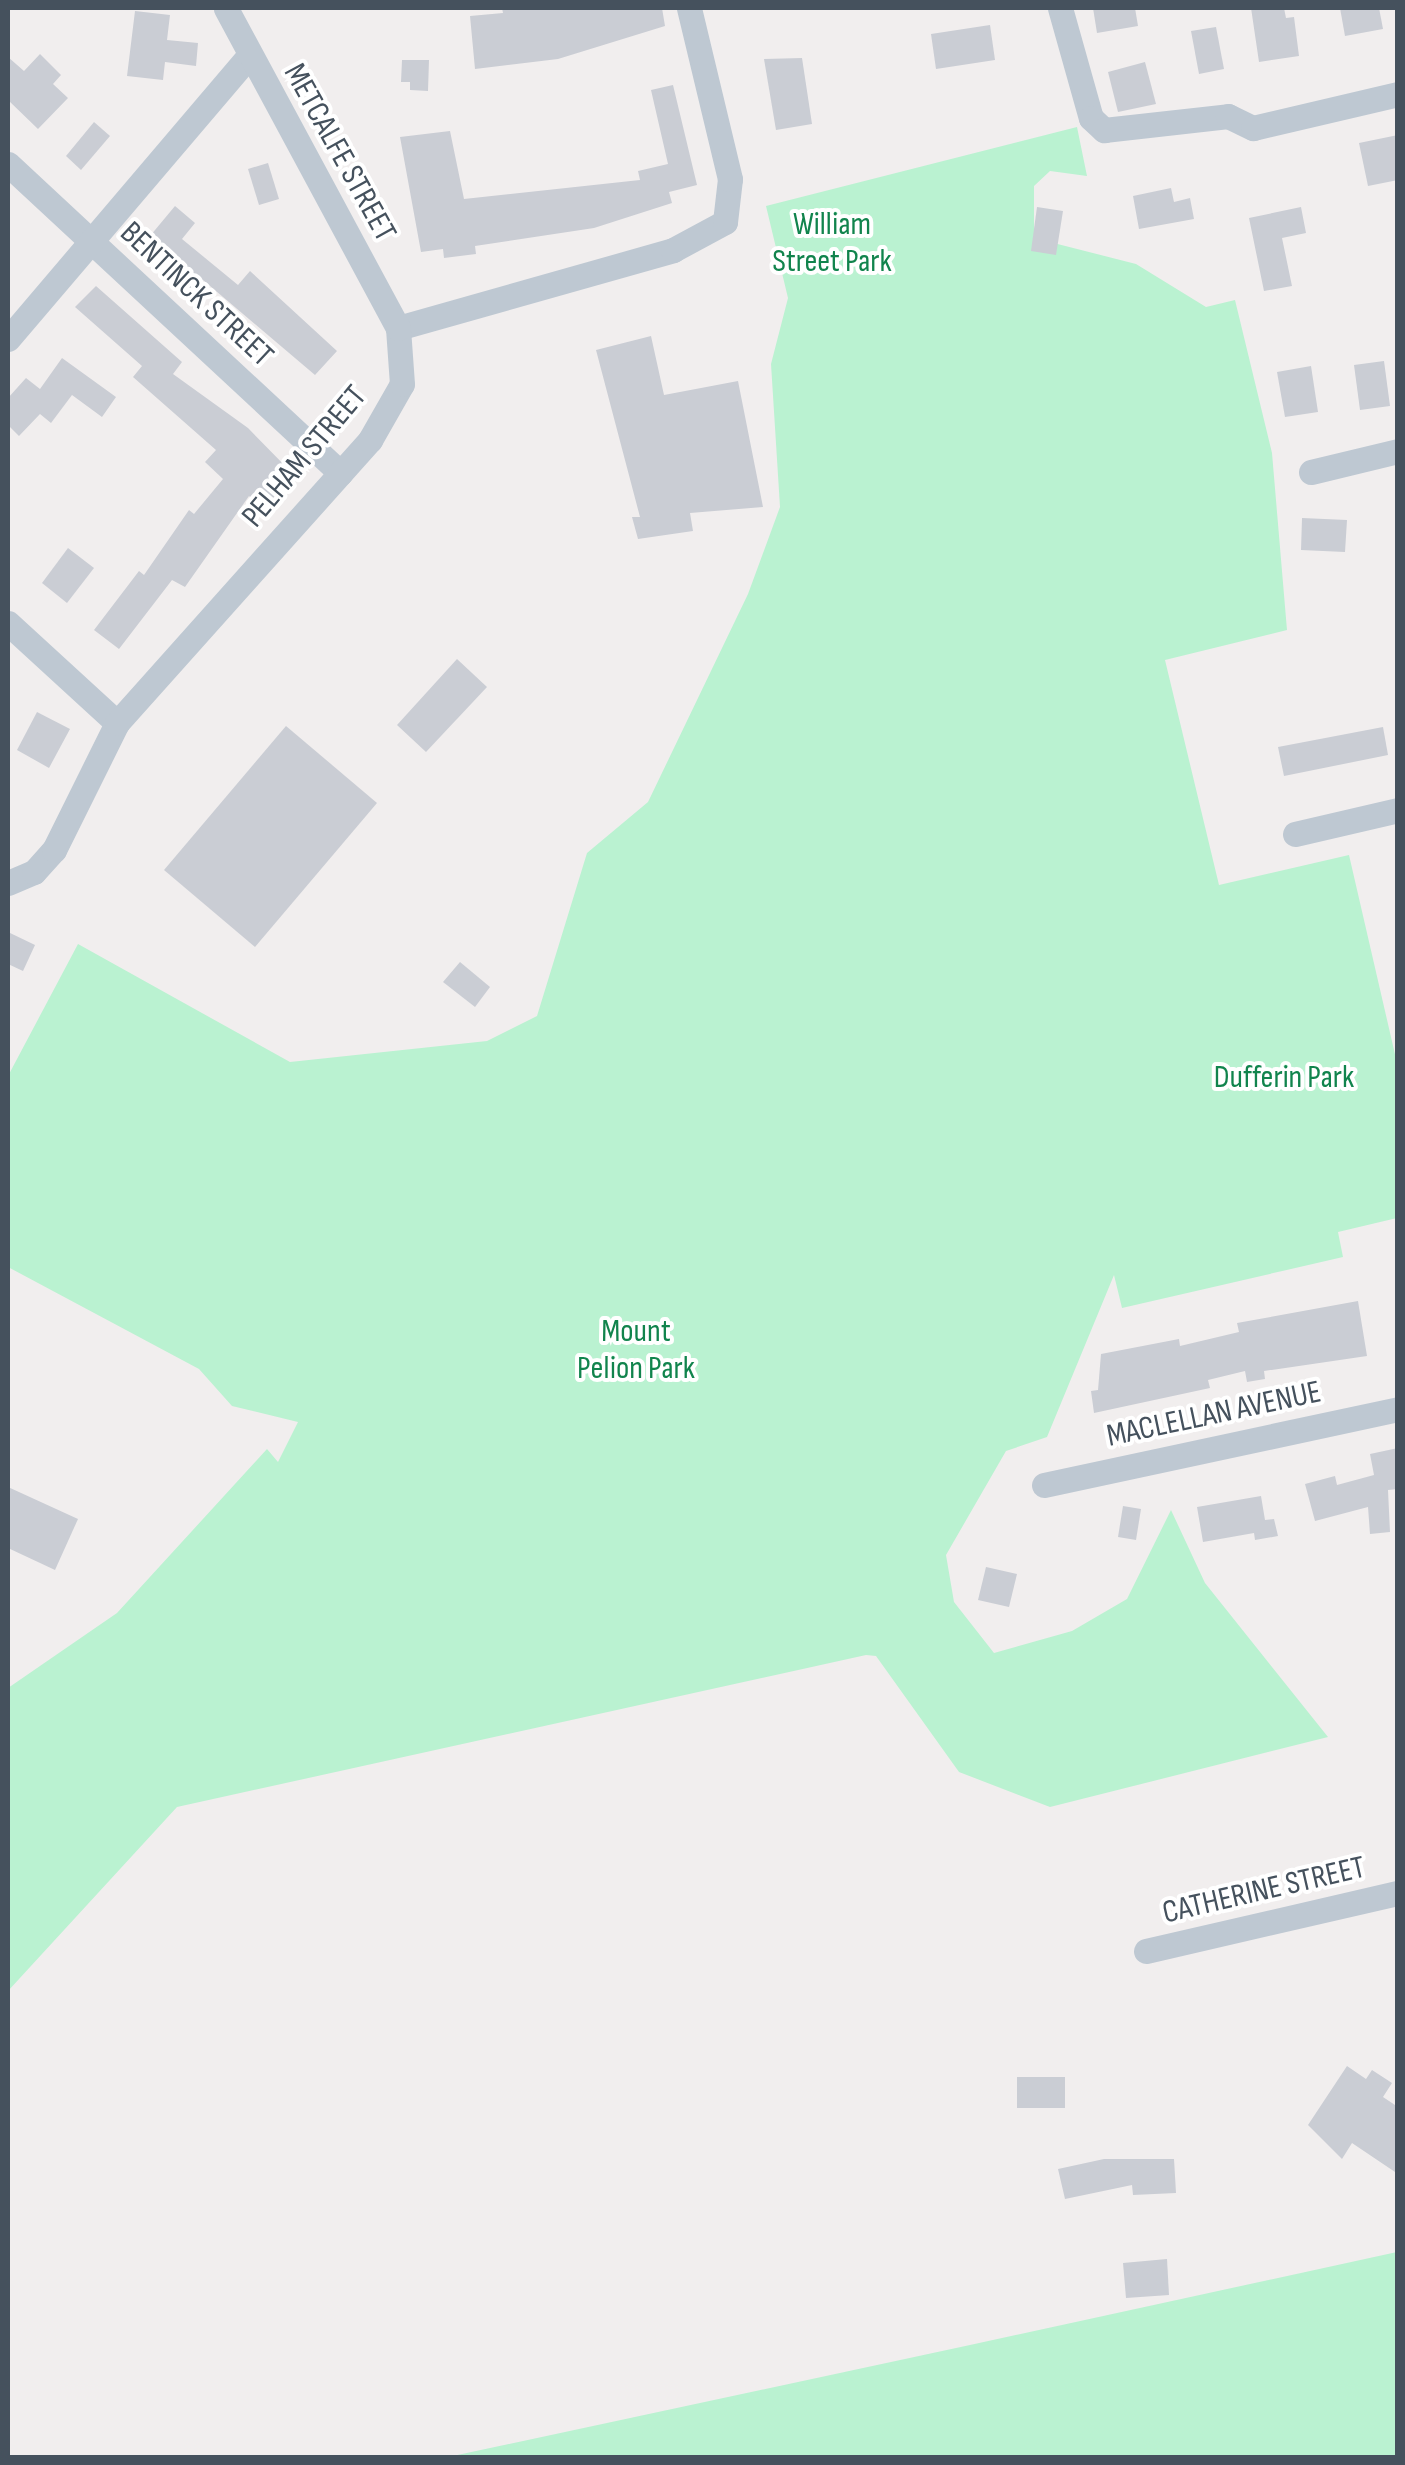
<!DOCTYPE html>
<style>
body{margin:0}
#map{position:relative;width:1405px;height:2465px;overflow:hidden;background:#f1eeee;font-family:"Sofia Sans Condensed",sans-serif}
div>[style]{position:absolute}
.green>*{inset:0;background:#baf2d1}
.building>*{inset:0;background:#cacdd4}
.minor>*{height:25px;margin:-12.5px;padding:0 12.5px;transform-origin:12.5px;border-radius:12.5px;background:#bec8d2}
span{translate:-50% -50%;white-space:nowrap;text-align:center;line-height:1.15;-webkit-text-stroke:8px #fff;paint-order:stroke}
.street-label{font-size:32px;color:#45515d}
.park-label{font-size:32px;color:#11844d}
.frame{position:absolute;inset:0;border:10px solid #45515d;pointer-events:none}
</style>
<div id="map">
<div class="green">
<i style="clip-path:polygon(1077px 127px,1087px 176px,1050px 171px,1034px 186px,1034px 238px,1136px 264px,1206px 307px,1235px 300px,1272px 453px,1287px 630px,1165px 660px,1219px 885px,1349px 855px,1397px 1063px,1397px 1218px,1338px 1232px,1343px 1257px,1122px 1308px,1114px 1275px,1047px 1437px,1006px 1451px,946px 1555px,954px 1602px,994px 1653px,1072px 1631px,1127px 1599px,1171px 1510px,1205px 1583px,1328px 1737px,1050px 1807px,959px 1772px,876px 1656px,866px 1655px,177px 1807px,8px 1991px,8px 1688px,117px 1613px,267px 1449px,278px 1462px,298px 1422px,232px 1406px,199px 1369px,8px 1267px,8px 1076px,78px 944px,290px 1062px,487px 1041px,537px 1016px,587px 853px,648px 802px,748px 594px,780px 507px,771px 364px,788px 298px,766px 206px)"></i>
<i style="clip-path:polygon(1397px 2252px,1397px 2457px,448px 2457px,970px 2345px)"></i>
</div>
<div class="building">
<i style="clip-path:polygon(502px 8px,662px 8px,665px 26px,558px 59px,475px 69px,470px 16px,503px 13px)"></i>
<i style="clip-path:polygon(1093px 8px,1135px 8px,1138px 26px,1097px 33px)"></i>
<i style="clip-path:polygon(1251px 8px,1284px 8px,1286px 18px,1294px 17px,1299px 56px,1259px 62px)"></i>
<i style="clip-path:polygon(1340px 8px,1379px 8px,1383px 29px,1345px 36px)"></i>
<i style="clip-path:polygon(135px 11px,170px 15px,167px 40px,198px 43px,196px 66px,165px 62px,163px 80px,127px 76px)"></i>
<i style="clip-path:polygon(990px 25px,995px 60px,936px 69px,931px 34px)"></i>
<i style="clip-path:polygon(1216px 27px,1224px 69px,1199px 74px,1191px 31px)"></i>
<i style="clip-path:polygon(40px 54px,61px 75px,53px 84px,68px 98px,38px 129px,8px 100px,8px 57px,24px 71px)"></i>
<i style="clip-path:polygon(802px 58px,812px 124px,776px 130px,764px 59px)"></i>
<i style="clip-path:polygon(402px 60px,429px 60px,428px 91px,410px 90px,410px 82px,401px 82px)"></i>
<i style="clip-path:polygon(1145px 62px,1156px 104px,1118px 112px,1108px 72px)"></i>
<i style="clip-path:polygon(673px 85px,697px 185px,669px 192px,672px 203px,594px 228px,475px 246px,476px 254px,444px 258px,443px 249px,421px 252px,400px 137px,450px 131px,464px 199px,640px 180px,638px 171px,668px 164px,651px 90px)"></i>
<i style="clip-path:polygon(94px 122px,110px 136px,81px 170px,66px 156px)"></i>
<i style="clip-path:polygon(1398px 135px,1398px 180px,1368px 186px,1359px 143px)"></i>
<i style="clip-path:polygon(268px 163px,279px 199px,259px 205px,248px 169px)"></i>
<i style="clip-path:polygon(1171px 188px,1174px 202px,1190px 198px,1194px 219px,1139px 229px,1133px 196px)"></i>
<i style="clip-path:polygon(175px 206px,195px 223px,182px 239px,238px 285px,250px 271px,337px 351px,315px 375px,203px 280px,193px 292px,172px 274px,182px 263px,150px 236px)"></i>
<i style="clip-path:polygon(1037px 207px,1063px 211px,1056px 255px,1031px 251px)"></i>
<i style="clip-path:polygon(1301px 207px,1306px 233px,1282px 238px,1292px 286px,1264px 291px,1249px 218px)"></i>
<i style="clip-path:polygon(96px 286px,182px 362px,173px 374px,248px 428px,293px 474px,264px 509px,249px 496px,185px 587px,172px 580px,119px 649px,94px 630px,139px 571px,144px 575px,189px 510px,194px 514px,223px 479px,205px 462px,216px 450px,133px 377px,142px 366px,75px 307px)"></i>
<i style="clip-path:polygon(651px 336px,664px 395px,738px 381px,763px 507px,690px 513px,693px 531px,638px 539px,632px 517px,640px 517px,596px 350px)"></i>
<i style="clip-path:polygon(62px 358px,116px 397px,102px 417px,72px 395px,51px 423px,40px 414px,19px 436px,8px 425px,8px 398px,26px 378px,40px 389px)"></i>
<i style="clip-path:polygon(1384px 361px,1390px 406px,1360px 410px,1354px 365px)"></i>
<i style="clip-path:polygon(1311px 366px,1318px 412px,1285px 417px,1277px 372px)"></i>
<i style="clip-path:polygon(1302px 518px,1347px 520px,1345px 552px,1301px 550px)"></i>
<i style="clip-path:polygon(68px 548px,94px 568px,67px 603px,42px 583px)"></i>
<i style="clip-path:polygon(457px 659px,487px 687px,426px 752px,397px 725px)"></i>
<i style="clip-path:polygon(37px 712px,70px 729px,49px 768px,17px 750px)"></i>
<i style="clip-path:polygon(286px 726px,377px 803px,255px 947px,164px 870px)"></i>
<i style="clip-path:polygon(1383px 727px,1388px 755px,1284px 776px,1278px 747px)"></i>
<i style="clip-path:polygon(8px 932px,35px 945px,23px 971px,8px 964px)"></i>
<i style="clip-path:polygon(460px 962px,490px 987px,475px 1007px,443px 982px)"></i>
<i style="clip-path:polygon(1358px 1301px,1367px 1356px,1264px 1371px,1265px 1379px,1247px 1382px,1245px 1371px,1208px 1380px,1210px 1388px,1094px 1413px,1091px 1391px,1098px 1390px,1101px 1354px,1179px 1339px,1180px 1346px,1239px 1332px,1237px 1323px)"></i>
<i style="clip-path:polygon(1398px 1448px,1398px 1489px,1388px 1490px,1390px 1532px,1370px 1534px,1368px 1507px,1315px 1521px,1305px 1484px,1335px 1476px,1337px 1485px,1374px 1475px,1370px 1454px)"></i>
<i style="clip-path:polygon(8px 1487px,78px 1519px,55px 1570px,8px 1548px)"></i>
<i style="clip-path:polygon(1261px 1496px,1265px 1520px,1274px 1519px,1278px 1536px,1255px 1540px,1254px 1533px,1203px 1542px,1197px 1507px)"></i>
<i style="clip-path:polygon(1123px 1506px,1141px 1509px,1136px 1540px,1118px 1537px)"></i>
<i style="clip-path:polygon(986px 1567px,1017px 1574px,1009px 1607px,978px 1600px)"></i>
<i style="clip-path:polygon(1347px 2066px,1366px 2079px,1372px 2070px,1392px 2083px,1383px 2097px,1398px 2107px,1398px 2174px,1352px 2143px,1342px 2159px,1308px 2125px)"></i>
<i style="clip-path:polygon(1017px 2077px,1065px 2077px,1065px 2108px,1017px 2108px)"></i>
<i style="clip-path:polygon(1104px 2159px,1174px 2159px,1176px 2193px,1133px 2195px,1132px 2185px,1065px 2199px,1058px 2169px)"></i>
<i style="clip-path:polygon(1167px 2259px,1169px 2295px,1126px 2298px,1123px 2263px)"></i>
</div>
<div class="minor">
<i style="left:1060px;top:8px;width:114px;rotate:74.3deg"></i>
<i style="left:1091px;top:118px;width:18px;rotate:43deg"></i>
<i style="left:1104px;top:130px;width:125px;rotate:-6.4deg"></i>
<i style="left:1228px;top:116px;width:28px;rotate:26deg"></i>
<i style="left:1253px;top:128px;width:149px;rotate:-13.2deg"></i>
<i style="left:8px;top:164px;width:454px;rotate:42.9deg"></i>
<i style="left:398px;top:328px;width:286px;rotate:-15.8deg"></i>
<i style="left:673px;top:250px;width:59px;rotate:-28.3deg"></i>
<i style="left:725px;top:222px;width:43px;rotate:-83.4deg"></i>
<i style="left:730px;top:179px;width:176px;rotate:-103.5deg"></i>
<i style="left:8px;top:339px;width:372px;rotate:-49.6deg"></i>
<i style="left:1311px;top:472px;width:89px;rotate:-13.6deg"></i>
<i style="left:8px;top:623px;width:148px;rotate:42.5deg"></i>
<i style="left:1295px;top:834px;width:106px;rotate:-13.1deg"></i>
<i style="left:8px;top:883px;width:28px;rotate:-23deg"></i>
<i style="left:34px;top:872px;width:30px;rotate:-48deg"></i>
<i style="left:54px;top:850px;width:142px;rotate:-63.6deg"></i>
<i style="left:117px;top:723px;width:380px;rotate:-48.2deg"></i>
<i style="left:370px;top:440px;width:64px;rotate:-60.3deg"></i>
<i style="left:402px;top:384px;width:56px;rotate:-94.1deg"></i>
<i style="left:398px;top:328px;width:363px;rotate:-118.3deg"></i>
<i style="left:1044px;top:1485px;width:362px;rotate:-12.1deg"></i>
<i style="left:1146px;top:1951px;width:259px;rotate:-13deg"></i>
</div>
<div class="street-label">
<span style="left:339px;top:153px;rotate:61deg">METCALFE STREET</span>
<span style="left:196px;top:295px;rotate:43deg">BENTINCK STREET</span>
<span style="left:305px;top:457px;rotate:-50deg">PELHAM STREET</span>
<span style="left:1214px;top:1415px;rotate:-12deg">MACLELLAN AVENUE</span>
<span style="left:1264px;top:1891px;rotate:-13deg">CATHERINE STREET</span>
</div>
<div class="park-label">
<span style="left:832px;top:244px">William<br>Street Park</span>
<span style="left:1284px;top:1078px">Dufferin Park</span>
<span style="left:636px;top:1351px">Mount<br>Pelion Park</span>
</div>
<div class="frame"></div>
</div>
